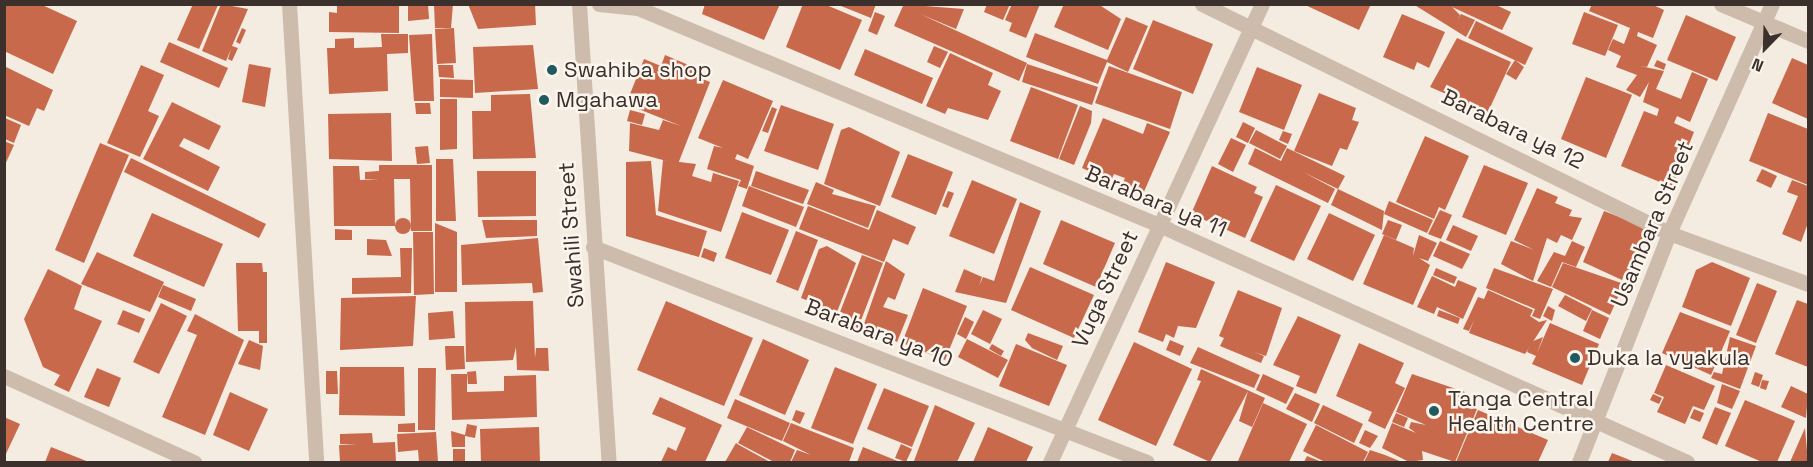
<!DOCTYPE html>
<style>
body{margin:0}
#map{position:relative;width:1813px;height:467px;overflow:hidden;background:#f4ebe1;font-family:"Space Grotesk",sans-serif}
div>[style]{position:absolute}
.building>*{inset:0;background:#c8694b}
.round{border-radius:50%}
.minor>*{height:15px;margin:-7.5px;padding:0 7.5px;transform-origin:7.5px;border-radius:7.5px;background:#cdbbac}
.dots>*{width:16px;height:16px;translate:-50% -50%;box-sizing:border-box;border:3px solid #fbf5ee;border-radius:50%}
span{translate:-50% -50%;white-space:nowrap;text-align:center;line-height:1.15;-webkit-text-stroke:5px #fbf5ee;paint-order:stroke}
.poi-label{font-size:22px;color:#3b302b}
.left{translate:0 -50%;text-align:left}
.street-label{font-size:22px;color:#3b302b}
.frame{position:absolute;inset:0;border:6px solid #3b302b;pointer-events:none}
.north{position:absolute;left:1735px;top:18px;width:60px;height:60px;-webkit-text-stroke:4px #fbf5ee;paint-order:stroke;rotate:203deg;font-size:16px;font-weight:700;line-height:24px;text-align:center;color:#3b302b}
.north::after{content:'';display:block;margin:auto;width:21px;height:27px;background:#3b302b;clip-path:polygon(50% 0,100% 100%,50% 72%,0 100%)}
</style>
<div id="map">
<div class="building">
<i style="clip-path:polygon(4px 4px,40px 4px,77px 21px,53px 74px,4px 51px)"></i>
<i style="clip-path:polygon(193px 4px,218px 5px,199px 49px,177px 40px)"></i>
<i style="clip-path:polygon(221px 4px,248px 9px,232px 46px,238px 48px,232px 61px,228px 59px,231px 49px,226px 61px,202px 51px)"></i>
<i style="clip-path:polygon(337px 4px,399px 4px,399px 33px,329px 32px,329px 12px,337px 13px)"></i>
<i style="clip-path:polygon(408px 4px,428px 4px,429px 19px,408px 21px)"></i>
<i style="clip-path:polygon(434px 4px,453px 4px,451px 28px,435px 28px)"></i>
<i style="clip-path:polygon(468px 4px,535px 4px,536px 25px,478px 29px)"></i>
<i style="clip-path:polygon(705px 4px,780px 4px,764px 40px,702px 14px)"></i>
<i style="clip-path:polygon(803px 4px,824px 4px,862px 20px,840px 70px,786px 47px)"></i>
<i style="clip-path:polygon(836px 4px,876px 4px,871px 18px)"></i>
<i style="clip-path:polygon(899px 4px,964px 9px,956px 29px,920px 14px,1027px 63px,1019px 81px,894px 26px,903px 6px)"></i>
<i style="clip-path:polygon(987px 4px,1010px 4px,1003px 20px,984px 12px)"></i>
<i style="clip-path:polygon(1012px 4px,1040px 4px,1026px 38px,1009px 31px,1012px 23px,1005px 20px)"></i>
<i style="clip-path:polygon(1064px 4px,1098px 4px,1121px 19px,1108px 50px,1054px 27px)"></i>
<i style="clip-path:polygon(1303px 4px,1371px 4px,1359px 30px)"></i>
<i style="clip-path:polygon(1413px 4px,1494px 4px,1511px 12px,1502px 30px,1452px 7px,1460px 15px,1457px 21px,1461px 14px,1475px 20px,1466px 37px)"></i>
<i style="clip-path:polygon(1592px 4px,1651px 4px,1664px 10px,1653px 38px,1638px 32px,1637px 36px,1657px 45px,1647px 67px,1640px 66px,1664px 71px,1656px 89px,1681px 99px,1692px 72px,1708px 79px,1690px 122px,1677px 116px,1674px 123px,1694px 132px,1672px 187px,1621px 166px,1644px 111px,1657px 116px,1659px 109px,1643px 102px,1649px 82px,1640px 97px,1626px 90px,1637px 75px,1616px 67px,1621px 56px,1608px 50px,1613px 39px,1624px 44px,1630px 28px,1589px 11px)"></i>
<i style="clip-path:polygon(875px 12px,885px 16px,877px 35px,868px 31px)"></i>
<i style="clip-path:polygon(1584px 12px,1618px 25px,1605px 56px,1572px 44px)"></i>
<i style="clip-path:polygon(1402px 14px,1445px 32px,1429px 68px,1417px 62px,1414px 70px,1383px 57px)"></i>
<i style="clip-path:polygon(1686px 15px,1736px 37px,1717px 81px,1667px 60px)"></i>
<i style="clip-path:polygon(1126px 17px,1148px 26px,1128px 72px,1107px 62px,1098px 84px,1026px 57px,1035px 33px,1107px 60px)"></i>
<i style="clip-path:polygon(1153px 20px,1213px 44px,1193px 94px,1133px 69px)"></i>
<i style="clip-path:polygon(1476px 21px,1533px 48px,1525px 65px,1468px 38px)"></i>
<i style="clip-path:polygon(242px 28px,246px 30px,240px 44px,236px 42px)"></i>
<i style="clip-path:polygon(454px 28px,456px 63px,437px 64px,435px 29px)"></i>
<i style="clip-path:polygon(381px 34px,408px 34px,408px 53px,387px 54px,388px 91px,329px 94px,327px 48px,335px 48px,335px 39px,354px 38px,354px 48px,382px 47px)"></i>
<i style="clip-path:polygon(432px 34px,434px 101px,414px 101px,409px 35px)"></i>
<i style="clip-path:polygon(1457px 38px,1511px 62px,1488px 112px,1430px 87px)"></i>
<i style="clip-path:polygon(169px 42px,228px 68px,219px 88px,160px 62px)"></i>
<i style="clip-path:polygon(533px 45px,538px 89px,475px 93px,473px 47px)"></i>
<i style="clip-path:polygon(934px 46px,948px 52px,940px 68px,927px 62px)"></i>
<i style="clip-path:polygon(865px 49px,933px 78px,922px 104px,854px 75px)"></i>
<i style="clip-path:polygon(950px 53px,993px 73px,988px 85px,1001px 91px,988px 120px,948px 108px,945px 114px,926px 106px)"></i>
<i style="clip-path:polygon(665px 55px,698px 69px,695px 76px,710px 82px,678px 164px,629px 151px,630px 123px,659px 130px,663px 120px,681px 126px,626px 104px,644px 59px,661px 66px)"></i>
<i style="clip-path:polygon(1792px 58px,1808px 65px,1808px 119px,1772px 103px)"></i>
<i style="clip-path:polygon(1515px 60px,1524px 67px,1516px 80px,1506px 74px)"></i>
<i style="clip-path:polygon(1657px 60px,1666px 64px,1664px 70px,1654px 66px)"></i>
<i style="clip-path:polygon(249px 64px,271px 68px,265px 107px,242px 102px)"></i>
<i style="clip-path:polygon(1027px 64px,1098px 87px,1092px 105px,1022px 82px)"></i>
<i style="clip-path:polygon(141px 65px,164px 75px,148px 111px,159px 116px,140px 157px,107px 143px)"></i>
<i style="clip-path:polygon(438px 65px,453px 65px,454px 78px,439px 77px)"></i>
<i style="clip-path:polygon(4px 66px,53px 90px,44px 111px,37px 108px,29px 126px,4px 115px)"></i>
<i style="clip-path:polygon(1109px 66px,1182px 92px,1170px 129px,1095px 103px)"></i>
<i style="clip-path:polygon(1257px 67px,1302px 85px,1284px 130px,1239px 112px)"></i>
<i style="clip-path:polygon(1586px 77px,1632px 95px,1606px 158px,1561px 139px)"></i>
<i style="clip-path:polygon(440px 79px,473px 80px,473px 98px,440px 97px)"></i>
<i style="clip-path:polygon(723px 80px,773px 101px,748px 159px,737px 154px,735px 159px,754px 166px,747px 189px,738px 186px,741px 180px,707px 169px,714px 146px,723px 148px,698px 138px)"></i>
<i style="clip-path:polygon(1031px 87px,1078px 105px,1058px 159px,1010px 141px)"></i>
<i style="clip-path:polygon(1319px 93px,1356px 108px,1352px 120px,1359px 122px,1347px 150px,1340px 148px,1332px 166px,1294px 151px)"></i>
<i style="clip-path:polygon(530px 94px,536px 158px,473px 159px,472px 111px,491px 111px,491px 95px)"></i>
<i style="clip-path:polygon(440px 99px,457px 99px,457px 149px,440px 150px)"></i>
<i style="clip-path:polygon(172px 102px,221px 126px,209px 150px,184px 138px,179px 146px,220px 167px,208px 191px,143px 159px)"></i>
<i style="clip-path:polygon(415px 103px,430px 103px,431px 114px,416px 114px)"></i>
<i style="clip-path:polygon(781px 105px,834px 124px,818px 170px,764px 151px)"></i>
<i style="clip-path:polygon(1080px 106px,1092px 111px,1091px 123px,1074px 165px,1059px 159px)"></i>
<i style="clip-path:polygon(772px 107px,777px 109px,768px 133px,762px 131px)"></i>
<i style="clip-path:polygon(630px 110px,645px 114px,642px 125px,627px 121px)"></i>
<i style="clip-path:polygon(391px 113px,392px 161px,329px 159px,328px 114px)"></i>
<i style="clip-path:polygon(1768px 113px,1808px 129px,1808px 185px,1749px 161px)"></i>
<i style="clip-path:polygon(5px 118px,21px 125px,14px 143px,5px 139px)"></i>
<i style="clip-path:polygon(1103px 118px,1143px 134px,1147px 123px,1170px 132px,1143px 194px,1122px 185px,1125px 178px,1114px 174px,1111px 181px,1082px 168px)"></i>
<i style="clip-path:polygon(1243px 122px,1255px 128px,1248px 143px,1236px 137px)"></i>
<i style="clip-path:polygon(849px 127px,900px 152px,880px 206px,824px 184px,841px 130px)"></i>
<i style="clip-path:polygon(1256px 130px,1287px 146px,1280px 159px,1249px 143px)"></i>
<i style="clip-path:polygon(1283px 131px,1292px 134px,1288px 144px,1279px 140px)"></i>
<i style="clip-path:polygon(1425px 136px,1469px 156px,1445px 210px,1439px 207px,1434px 219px,1396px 202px)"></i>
<i style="clip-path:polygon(1231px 138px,1246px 145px,1233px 172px,1218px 164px)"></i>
<i style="clip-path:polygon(4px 141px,14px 145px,4px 167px)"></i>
<i style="clip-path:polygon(100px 143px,129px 155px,84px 263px,55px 250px)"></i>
<i style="clip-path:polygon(428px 146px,430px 163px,417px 164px,415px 147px)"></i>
<i style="clip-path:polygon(1255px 148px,1281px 161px,1287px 148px,1345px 176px,1338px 189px,1384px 211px,1382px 230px,1331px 205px,1338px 189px,1303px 172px,1335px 189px,1328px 203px,1248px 164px)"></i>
<i style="clip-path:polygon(908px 154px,953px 172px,936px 215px,891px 197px)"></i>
<i style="clip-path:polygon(131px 158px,266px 224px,259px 238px,124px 172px)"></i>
<i style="clip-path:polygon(436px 159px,453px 159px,456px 221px,436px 221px)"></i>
<i style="clip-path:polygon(663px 160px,696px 164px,692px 176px,711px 182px,713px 173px,739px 181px,721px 232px,658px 211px)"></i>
<i style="clip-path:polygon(651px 161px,656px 215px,707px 231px,699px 257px,626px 236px,626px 162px)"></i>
<i style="clip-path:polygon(379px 165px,432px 165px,432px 231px,411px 231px,410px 179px,394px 179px,395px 226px,334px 226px,333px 166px,359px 166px,360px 180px,379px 179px,365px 179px,365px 172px,379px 171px)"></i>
<i style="clip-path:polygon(1484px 165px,1528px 183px,1506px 235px,1462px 217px)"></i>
<i style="clip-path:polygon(1212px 166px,1257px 187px,1254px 193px,1263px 197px,1245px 238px,1191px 214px)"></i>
<i style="clip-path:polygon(1762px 169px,1777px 176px,1771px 188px,1756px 181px)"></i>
<i style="clip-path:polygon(477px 171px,536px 171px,536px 216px,478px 217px)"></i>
<i style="clip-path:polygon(756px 171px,809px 190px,803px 204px,751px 186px)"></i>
<i style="clip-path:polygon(972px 180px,1017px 199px,994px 254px,949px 236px)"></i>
<i style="clip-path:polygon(1792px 180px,1808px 186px,1808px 223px,1801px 242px,1782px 234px,1798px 196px,1787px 192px)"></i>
<i style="clip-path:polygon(816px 182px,834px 190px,832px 194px,876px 206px,868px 228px,807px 204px)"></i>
<i style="clip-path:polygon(1276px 185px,1321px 206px,1294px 261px,1250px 241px)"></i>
<i style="clip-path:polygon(749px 186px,804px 207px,796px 227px,742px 206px)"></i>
<i style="clip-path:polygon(1537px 188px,1558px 197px,1555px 203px,1572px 210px,1569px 216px,1582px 218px,1572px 240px,1561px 235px,1557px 243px,1547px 238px,1533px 281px,1501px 264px,1511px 241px,1534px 250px,1514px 240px)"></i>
<i style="clip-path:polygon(948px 191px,954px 193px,948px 208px,942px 206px)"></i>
<i style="clip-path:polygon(1389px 201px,1433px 220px,1427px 233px,1384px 214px)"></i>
<i style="clip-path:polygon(1020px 202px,1041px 211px,1006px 303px,955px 292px,964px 269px,982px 277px,979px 286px,983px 277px,994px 281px)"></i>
<i style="clip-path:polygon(808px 206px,869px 230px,877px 210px,916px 227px,908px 245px,893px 239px,884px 262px,799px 229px)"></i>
<i style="clip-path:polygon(1440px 210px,1452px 215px,1441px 239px,1428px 234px)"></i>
<i style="clip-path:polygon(1604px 211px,1650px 229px,1630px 277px,1624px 275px,1622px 280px,1583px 262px)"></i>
<i style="clip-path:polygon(742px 212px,789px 230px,771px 275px,725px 258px)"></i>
<i style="clip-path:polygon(152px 213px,223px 244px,204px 287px,133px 256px)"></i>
<i style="clip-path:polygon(1329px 213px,1375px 235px,1353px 281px,1307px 259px)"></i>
<i class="round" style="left:395px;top:218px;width:16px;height:16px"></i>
<i style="clip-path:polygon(482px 220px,537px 220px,537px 236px,486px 238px)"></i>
<i style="clip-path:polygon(1061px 220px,1115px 243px,1096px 287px,1043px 264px)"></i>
<i style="clip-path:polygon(1388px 220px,1402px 225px,1396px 240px,1382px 234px)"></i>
<i style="clip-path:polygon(435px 223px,457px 232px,457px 292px,435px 292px)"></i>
<i style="clip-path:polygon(1453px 225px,1478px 236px,1471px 251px,1446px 240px)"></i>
<i style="clip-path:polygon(335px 229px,352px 230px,352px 240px,335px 240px)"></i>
<i style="clip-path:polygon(796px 231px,818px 240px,798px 291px,776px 282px)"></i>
<i style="clip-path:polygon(413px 232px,433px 232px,434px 294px,414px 295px)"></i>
<i style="clip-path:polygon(1384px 235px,1414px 248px,1413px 256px,1419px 235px,1437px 243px,1428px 261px,1419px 258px,1430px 265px,1413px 305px,1363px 284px)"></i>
<i style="clip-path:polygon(538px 238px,543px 292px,533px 293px,532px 283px,462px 285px,461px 245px)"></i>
<i style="clip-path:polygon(367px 239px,386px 240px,392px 256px,367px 255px)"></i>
<i style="clip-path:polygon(1440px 241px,1470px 254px,1462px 269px,1433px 256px)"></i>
<i style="clip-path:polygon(1572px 241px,1585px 247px,1576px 267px,1562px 262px,1551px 287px,1537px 281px,1554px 252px,1565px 256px)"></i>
<i style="clip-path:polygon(827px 246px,856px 263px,837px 312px,801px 298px,819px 249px)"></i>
<i style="clip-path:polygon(400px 248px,412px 248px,411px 293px,352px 294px,352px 278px,401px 277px)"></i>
<i style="clip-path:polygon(704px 248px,717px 253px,714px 262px,701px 257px)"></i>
<i style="clip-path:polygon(97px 252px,164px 282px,150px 312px,81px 284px)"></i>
<i style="clip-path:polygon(862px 255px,883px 263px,858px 328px,837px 320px)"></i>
<i style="clip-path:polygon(886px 261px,905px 274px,895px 300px,888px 297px,883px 307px,908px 315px,897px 342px,864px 324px)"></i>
<i style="clip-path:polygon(1166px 262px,1215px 282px,1196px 328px,1178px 326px,1174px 338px,1166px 334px,1163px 342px,1138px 332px)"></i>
<i style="clip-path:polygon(1712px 262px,1750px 278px,1731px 326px,1682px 307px,1696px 270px)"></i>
<i style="clip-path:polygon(236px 263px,262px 263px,263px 272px,267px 272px,267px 343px,259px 343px,259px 331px,238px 331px)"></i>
<i style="clip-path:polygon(1563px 263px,1624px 284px,1610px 315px,1552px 287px)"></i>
<i style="clip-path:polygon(1030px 267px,1094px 295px,1074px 338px,1011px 310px)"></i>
<i style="clip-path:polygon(1436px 268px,1457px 277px,1454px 284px,1433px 275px)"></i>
<i style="clip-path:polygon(1494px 268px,1553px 289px,1540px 319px,1532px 316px,1535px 309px,1486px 288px)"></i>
<i style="clip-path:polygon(48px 269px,82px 286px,74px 309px,102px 321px,69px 392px,54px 385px,60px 375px,43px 367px,24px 319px)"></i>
<i style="clip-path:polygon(1432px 276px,1455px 287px,1458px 280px,1477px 288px,1463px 319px,1437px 307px,1434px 314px,1417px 307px)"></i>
<i style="clip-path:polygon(1757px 283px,1777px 291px,1756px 343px,1736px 335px)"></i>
<i style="clip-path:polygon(163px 285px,196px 299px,191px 311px,158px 297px)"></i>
<i style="clip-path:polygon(923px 288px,967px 306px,945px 360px,902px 343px)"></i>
<i style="clip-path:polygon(1238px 290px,1282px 308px,1266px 356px,1254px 352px,1264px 356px,1261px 363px,1220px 346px,1224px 338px,1219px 336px)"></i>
<i style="clip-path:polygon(1488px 290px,1533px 310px,1530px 316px,1539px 322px,1547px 320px,1525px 354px,1469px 333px,1474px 320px,1469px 331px,1463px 329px,1478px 297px,1484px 299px)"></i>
<i style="clip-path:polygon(1565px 295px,1592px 309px,1586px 321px,1558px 306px)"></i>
<i style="clip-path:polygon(416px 296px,413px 346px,340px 350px,341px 298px)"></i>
<i style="clip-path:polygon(1797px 300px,1808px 304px,1808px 367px,1775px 354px)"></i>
<i style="clip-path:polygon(533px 301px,535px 358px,536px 348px,548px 348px,549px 371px,517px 370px,516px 347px,513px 360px,466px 362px,465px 302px)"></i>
<i style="clip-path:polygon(666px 301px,753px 338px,724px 406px,637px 370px)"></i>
<i style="clip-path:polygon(161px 303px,187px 316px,159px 374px,133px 362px)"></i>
<i style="clip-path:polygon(1548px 306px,1555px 310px,1552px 321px,1543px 316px)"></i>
<i style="clip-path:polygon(123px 310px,145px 319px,139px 333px,117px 324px)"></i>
<i style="clip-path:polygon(983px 310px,1002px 319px,990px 344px,971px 334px)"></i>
<i style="clip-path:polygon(1439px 310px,1460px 318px,1458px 324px,1437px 316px)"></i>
<i style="clip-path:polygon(1592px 310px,1609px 318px,1600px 339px,1583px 331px)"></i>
<i style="clip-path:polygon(453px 311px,455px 338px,429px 340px,428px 313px)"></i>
<i style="clip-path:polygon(1680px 312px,1730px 331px,1711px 375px,1662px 353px)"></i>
<i style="clip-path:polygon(195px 314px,244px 340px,205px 435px,162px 417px,197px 335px,187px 331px)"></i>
<i style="clip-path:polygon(1298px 316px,1341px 335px,1316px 394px,1296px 386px,1300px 376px,1273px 365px)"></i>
<i style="clip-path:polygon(965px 317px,974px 322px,966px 339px,957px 334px)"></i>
<i style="clip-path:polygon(1550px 323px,1599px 344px,1582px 385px,1532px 364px,1536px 356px,1527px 352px,1531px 342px,1543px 337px,1537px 353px)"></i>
<i style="clip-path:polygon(1028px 333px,1063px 346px,1057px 360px,1032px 348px,1025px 340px)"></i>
<i style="clip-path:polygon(1730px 337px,1756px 346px,1740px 389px,1711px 378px,1714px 372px,1722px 374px)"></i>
<i style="clip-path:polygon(763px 339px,809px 360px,785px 415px,739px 395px)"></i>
<i style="clip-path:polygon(967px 339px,1008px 360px,998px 378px,958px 357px)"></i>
<i style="clip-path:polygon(249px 340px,263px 346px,260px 370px,238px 364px)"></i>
<i style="clip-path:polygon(1170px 340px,1184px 346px,1180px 356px,1166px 350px)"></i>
<i style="clip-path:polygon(1134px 342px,1192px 369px,1156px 446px,1098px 420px)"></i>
<i style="clip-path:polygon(1359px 343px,1404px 363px,1395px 383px,1405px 388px,1385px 429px,1368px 421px,1372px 412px,1381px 416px,1336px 396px)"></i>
<i style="clip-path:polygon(992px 344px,1004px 351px,1001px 356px,989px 349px)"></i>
<i style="clip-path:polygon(1016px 344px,1067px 365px,1049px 406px,999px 386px)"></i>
<i style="clip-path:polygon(445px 346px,464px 346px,465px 369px,446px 370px)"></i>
<i style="clip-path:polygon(1198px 347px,1260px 375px,1254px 388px,1190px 363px)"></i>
<i style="clip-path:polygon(1666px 365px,1715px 386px,1704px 410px,1693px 406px,1685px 424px,1657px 412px,1664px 397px,1654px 393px)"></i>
<i style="clip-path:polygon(340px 367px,404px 367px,405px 416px,339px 415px)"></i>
<i style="clip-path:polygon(835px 367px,877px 384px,853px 444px,811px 428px)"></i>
<i style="clip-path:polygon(97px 368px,121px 378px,109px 407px,84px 397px)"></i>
<i style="clip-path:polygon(418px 368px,436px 368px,435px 430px,418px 430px)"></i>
<i style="clip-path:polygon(1201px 369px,1265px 398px,1252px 427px,1239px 421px,1248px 391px,1210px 462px,1173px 445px,1201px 381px,1197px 380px)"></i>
<i style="clip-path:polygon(326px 371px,337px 371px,338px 394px,326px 394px)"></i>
<i style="clip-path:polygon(476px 371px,477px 384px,468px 384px,467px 372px)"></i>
<i style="clip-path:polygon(1755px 372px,1763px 375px,1759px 387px,1751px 384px)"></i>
<i style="clip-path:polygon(451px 374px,467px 374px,467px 392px,504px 391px,504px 376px,536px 375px,537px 417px,452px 420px)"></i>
<i style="clip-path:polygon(1263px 374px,1294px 388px,1286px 404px,1256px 390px)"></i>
<i style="clip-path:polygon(1412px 374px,1465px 392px,1460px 404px,1472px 409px,1455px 446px,1473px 407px,1477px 409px,1455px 462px,1422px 451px,1423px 460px,1409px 462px,1382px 448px,1392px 423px,1416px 433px,1409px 428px,1411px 422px,1426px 425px,1396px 412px)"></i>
<i style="clip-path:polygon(1762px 380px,1769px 381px,1766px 390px,1760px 388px)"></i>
<i style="clip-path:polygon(1722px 384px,1740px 391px,1732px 409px,1717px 403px)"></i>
<i style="clip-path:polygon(1791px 386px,1808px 394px,1806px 418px,1781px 407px)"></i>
<i style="clip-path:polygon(884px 388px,929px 406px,912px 447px,867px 429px)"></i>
<i style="clip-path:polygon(230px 392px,268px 409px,249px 451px,213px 435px)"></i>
<i style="clip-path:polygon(1295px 393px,1320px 404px,1312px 422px,1286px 409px)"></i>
<i style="clip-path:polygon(1653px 394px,1662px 398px,1659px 404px,1650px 400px)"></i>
<i style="clip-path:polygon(660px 397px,722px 425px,705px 462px,661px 462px,668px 447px,676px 451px,686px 428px,652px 414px)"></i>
<i style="clip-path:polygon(735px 399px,790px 423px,782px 441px,727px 418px)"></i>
<i style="clip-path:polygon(1745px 400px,1795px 421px,1777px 462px,1762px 462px,1725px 446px)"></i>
<i style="clip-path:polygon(1263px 403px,1307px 424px,1289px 462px,1238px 461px)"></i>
<i style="clip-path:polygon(935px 405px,975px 423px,957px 462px,914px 461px)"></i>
<i style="clip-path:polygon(1323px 405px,1363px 424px,1354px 443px,1314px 423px)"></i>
<i style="clip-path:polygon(1715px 407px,1731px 413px,1717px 445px,1702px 438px)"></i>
<i style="clip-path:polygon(1694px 409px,1704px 413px,1700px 422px,1690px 418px)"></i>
<i style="clip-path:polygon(796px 410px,805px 413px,800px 424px,792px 420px)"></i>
<i style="clip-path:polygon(1478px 410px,1548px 440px,1538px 462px,1456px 462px)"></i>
<i style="clip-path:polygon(1396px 413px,1408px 418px,1404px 427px,1392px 422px)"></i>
<i style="clip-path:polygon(4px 417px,20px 424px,4px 458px)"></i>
<i style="clip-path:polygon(415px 423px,415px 432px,398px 432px,398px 424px)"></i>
<i style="clip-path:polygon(791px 423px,854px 448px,849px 462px,791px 462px,797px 450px,811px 455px,783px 441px)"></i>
<i style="clip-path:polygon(467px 424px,477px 426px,475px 438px,465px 436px,465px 447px,452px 447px,451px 431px,465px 435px)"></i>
<i style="clip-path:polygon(1316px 425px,1368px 452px,1363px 462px,1325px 462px,1303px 451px)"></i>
<i style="clip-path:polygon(539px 427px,540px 462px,481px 462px,480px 429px)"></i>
<i style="clip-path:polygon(747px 427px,795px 450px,790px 462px,774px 462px,738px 443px)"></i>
<i style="clip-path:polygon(988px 427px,1033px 447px,1026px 462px,973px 462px)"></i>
<i style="clip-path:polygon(1805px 428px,1808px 462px,1790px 462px)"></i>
<i style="clip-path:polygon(1365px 430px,1378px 436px,1370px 448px,1359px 443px)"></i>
<i style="clip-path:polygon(436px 432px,438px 462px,419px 462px,418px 450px,398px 452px,397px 434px)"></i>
<i style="clip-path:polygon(372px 433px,373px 443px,395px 442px,396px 462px,340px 462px,339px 445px,357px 444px,340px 444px,340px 434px)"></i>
<i style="clip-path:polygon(736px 443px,739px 445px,770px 462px,725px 462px)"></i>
<i style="clip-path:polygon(901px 444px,912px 449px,906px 462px,895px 458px)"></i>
<i style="clip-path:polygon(51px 447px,89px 462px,45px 462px)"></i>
<i style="clip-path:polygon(863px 447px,900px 462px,857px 462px)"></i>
<i style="clip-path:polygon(453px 449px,465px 449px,465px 462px,453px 462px)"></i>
<i style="clip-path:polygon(1370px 450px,1385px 455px,1402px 462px,1364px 462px)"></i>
<i style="clip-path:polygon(1612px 453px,1635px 462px,1608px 462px)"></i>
<i style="clip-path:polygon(1307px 456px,1322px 462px,1304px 462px)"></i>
</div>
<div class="minor">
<i style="left:289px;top:4px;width:459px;rotate:86.6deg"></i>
<i style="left:579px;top:4px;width:459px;rotate:86.3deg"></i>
<i style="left:599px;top:4px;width:39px;rotate:6deg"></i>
<i style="left:638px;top:8px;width:564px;rotate:22.61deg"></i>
<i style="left:1159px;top:225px;width:579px;rotate:24.17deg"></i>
<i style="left:1202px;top:4px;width:520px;rotate:26.12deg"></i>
<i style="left:1669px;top:233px;width:148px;rotate:20.1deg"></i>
<i style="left:1721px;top:4px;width:95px;rotate:23deg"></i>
<i style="left:593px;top:247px;width:594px;rotate:21.21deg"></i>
<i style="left:4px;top:376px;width:209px;rotate:24.4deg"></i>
<i style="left:1050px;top:462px;width:505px;rotate:-65.16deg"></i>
<i style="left:1579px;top:462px;width:246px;rotate:-68.5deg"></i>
<i style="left:1669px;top:233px;width:251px;rotate:-65.8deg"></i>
</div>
<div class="dots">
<i style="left:552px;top:70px;background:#1f5a5e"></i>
<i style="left:544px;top:100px;background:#1f5a5e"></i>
<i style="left:1575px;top:358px;background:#1f5a5e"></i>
<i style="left:1434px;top:411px;background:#1f5a5e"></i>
</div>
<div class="poi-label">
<span class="left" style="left:564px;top:70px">Swahiba shop</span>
<span class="left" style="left:556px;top:100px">Mgahawa</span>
<span class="left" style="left:1587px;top:358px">Duka la vyakula</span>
<span class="left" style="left:1448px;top:411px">Tanga Central<br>Health Centre</span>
</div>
<div class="street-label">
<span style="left:1513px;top:129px;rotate:26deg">Barabara ya 12</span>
<span style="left:1156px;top:201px;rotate:23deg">Barabara ya 11</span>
<span style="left:1652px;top:224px;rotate:-67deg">Usambara Street</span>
<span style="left:571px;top:235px;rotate:-94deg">Swahili Street</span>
<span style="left:1105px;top:289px;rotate:-65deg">Vuga Street</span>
<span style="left:879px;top:333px;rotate:21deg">Barabara ya 10</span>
</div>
<div class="frame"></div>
<div class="north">N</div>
</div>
